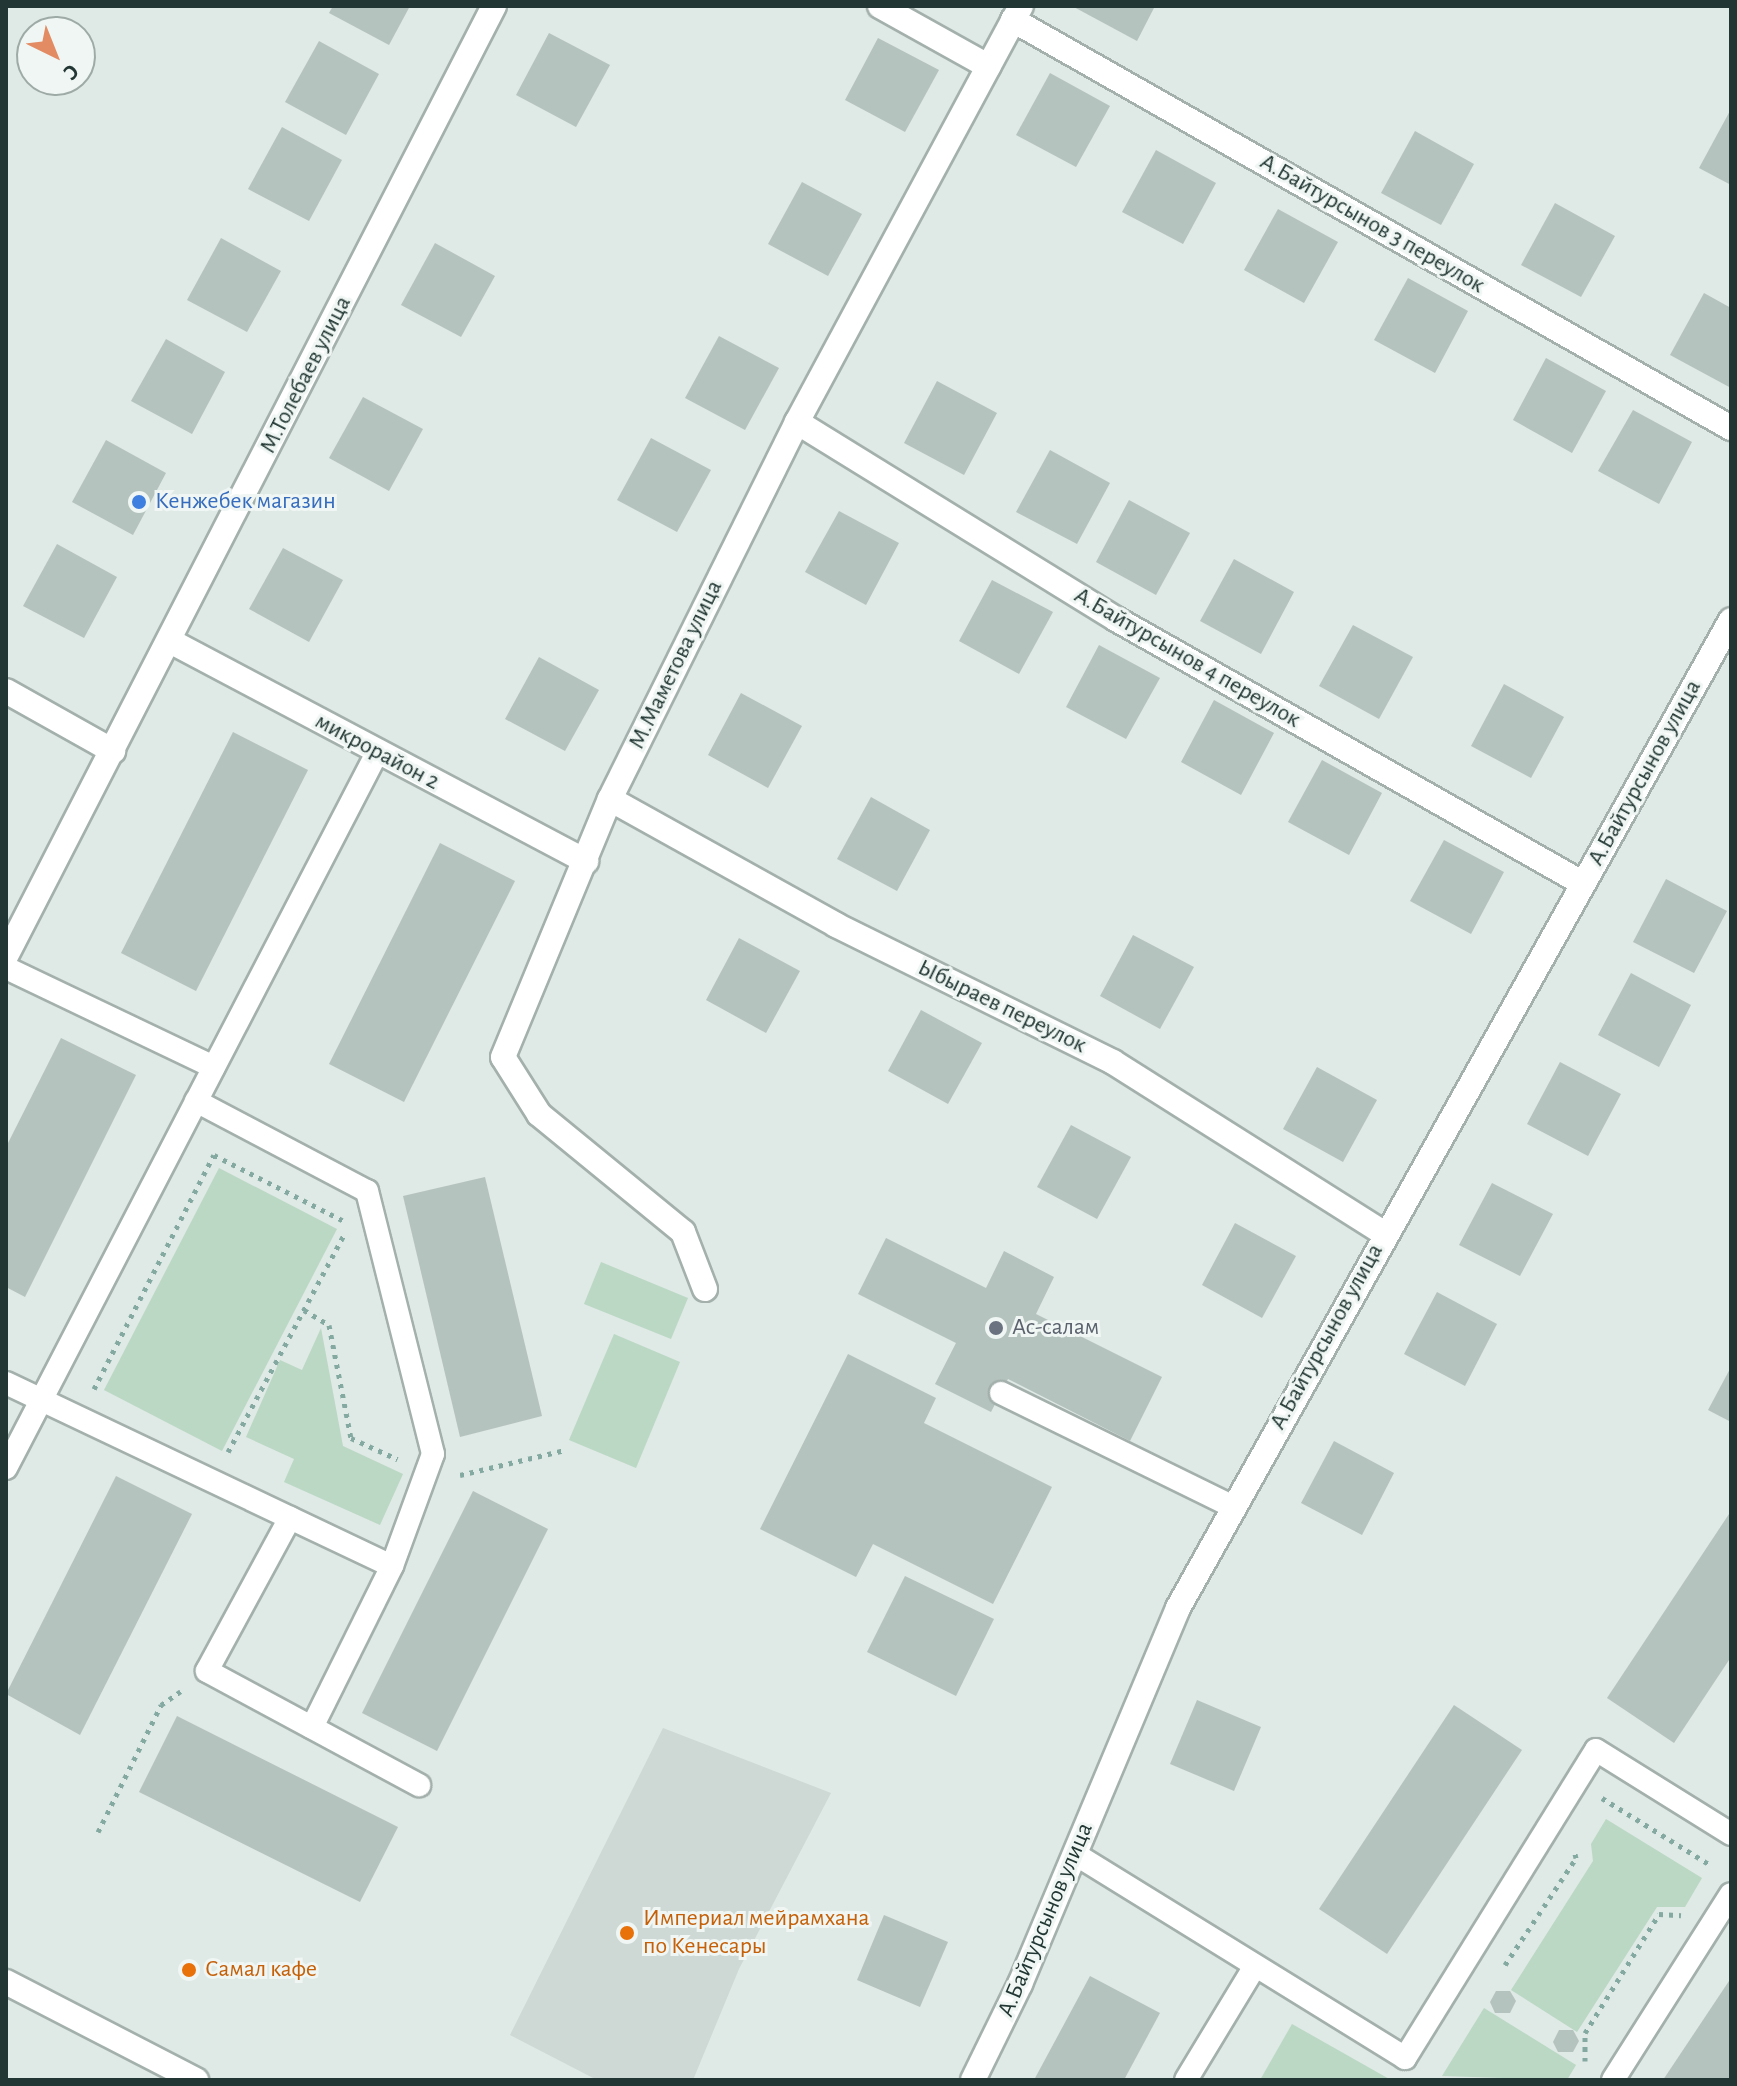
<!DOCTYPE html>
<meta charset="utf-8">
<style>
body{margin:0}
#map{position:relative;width:1737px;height:2086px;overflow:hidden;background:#dfe9e5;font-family:"Alegreya Sans",sans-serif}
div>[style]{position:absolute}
.built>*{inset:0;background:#ced8d4}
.green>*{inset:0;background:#bad8c4}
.building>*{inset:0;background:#b5c3be}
.path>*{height:5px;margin-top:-2.5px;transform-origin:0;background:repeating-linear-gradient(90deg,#83a9a0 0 4px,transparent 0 10px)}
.roads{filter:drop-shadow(2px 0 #a3b0ac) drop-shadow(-2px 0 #a3b0ac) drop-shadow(0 2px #a3b0ac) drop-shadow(0 -2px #a3b0ac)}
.service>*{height:22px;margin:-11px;padding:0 11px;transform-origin:11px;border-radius:11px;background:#fff}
.minor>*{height:24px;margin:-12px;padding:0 12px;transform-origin:12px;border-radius:12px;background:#fff}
.dots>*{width:22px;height:22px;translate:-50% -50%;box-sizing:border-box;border:4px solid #eff6f3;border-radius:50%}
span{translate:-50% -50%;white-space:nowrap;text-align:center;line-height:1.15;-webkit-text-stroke:6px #eff6f3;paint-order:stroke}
.street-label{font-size:24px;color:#223733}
.shop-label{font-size:24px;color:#366cbe}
.left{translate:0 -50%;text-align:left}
.worship-label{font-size:24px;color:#5b616d}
.food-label{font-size:24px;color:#c56008}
.frame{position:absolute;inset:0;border:8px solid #223733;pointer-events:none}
.north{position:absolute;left:16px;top:16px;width:80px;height:80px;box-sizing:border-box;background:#eff6f3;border:2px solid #9daaa6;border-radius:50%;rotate:137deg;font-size:22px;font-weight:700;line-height:32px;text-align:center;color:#223733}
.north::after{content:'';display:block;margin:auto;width:28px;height:36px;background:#e38b63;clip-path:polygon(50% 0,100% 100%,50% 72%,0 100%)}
</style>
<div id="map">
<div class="built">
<i style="clip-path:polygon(663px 1728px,831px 1793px,739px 1969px,693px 2080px,597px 2080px,510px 2035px)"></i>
</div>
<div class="green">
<i style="clip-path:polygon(219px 1168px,337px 1229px,222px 1451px,104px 1390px)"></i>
<i style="clip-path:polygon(601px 1262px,688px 1298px,671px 1339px,584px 1304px)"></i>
<i style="clip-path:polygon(321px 1328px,343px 1446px,403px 1474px,380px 1525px,284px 1482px,294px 1459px,246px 1437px,280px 1360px,302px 1370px)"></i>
<i style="clip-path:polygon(614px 1334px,680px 1362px,636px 1468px,569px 1440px)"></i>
<i style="clip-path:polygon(1606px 1819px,1702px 1878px,1685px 1907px,1657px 1907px,1577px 2032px,1511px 1990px,1593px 1861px,1591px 1844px)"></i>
<i style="clip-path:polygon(1484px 2008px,1576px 2065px,1567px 2080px,1442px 2076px)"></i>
<i style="clip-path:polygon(1292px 2024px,1391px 2080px,1260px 2080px)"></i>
</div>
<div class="building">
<i style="clip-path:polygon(333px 6px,410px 6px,389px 45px,329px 13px)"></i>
<i style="clip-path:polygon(1072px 6px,1155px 6px,1137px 41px)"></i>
<i style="clip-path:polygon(549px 33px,610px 65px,576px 127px,516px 95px)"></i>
<i style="clip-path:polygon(878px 38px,939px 70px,905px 132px,845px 100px)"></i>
<i style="clip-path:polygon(319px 41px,379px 74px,346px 135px,285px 102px)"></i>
<i style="clip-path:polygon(1050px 73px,1110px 106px,1076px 167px,1016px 135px)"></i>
<i style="clip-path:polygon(1731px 109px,1731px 185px,1699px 168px)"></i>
<i style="clip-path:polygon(282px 127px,342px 160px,309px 221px,248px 189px)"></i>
<i style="clip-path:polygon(1415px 131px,1474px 164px,1441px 225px,1381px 193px)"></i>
<i style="clip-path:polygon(1156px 150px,1216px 183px,1183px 244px,1122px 212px)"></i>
<i style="clip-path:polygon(802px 182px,862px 214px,828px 276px,768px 244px)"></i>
<i style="clip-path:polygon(1555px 203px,1615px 236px,1581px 297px,1521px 265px)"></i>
<i style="clip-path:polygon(1278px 209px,1338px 242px,1304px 303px,1244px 270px)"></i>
<i style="clip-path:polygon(221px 238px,281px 271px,247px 332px,187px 300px)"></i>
<i style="clip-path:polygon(435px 243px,495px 276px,461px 337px,401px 305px)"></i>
<i style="clip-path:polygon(1408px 278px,1468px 311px,1435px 373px,1374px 340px)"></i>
<i style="clip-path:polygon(1704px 293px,1731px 308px,1731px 388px,1670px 355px)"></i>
<i style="clip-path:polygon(719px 336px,779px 368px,745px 430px,685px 398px)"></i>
<i style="clip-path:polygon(166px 339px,225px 372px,192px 434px,131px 401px)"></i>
<i style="clip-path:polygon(1546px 358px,1606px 391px,1572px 453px,1513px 420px)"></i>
<i style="clip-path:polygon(937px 381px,997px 413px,964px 475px,904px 443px)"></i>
<i style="clip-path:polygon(363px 397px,423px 429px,389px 491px,329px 458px)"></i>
<i style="clip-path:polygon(1633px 410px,1692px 442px,1659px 504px,1598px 471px)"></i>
<i style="clip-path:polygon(651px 438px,711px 470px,677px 532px,617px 500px)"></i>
<i style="clip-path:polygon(106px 440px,166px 473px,133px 535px,72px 502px)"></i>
<i style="clip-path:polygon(1050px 450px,1110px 483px,1077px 544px,1016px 512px)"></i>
<i style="clip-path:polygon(1129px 500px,1190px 533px,1156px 595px,1096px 562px)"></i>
<i style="clip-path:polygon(839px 511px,899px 543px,866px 605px,805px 572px)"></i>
<i style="clip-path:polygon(57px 544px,117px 577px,84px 638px,23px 606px)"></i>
<i style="clip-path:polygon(283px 548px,343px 580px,309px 642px,249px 609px)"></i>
<i style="clip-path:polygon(1234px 559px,1294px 592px,1261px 654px,1200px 621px)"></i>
<i style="clip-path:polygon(992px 580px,1053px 612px,1019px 674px,959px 641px)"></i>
<i style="clip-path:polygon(1353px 625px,1413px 657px,1379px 719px,1319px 686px)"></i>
<i style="clip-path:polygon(1099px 645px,1160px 678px,1126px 739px,1066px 707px)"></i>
<i style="clip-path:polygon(539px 657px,599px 690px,565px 751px,505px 719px)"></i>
<i style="clip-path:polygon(1504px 684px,1564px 717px,1531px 778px,1471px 746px)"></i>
<i style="clip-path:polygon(741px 693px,802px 726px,768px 788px,708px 755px)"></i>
<i style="clip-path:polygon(1214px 700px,1274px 733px,1241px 795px,1181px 762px)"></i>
<i style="clip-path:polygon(233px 732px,308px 770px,196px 991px,121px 953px)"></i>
<i style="clip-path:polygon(1322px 760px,1382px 793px,1349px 855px,1288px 822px)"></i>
<i style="clip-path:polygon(871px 797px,930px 830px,897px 891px,837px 859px)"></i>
<i style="clip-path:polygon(1444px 840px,1504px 872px,1471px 934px,1410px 901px)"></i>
<i style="clip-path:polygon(440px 843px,515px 881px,404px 1102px,329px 1064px)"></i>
<i style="clip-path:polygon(1666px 879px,1727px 911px,1694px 973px,1633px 942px)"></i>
<i style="clip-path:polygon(1133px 935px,1194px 967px,1160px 1029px,1100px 996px)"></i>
<i style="clip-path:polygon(739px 938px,800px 971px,766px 1033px,706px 1000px)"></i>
<i style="clip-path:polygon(1631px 973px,1691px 1005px,1659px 1067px,1598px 1035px)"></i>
<i style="clip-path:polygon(921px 1010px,982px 1043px,948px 1104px,888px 1071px)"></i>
<i style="clip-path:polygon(61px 1038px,136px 1075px,25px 1297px,6px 1287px,6px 1147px)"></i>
<i style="clip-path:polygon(1560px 1062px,1621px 1094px,1588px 1156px,1527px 1124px)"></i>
<i style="clip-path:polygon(1317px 1067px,1377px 1100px,1343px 1162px,1283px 1129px)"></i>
<i style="clip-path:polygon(1071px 1125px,1131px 1157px,1097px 1219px,1037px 1187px)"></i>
<i style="clip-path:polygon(485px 1177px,542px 1416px,460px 1437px,403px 1196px)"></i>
<i style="clip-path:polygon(1492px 1183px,1553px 1214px,1520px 1276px,1459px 1245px)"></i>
<i style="clip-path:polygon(1235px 1223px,1296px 1256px,1262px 1318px,1202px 1285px)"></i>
<i style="clip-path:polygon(886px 1238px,986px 1288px,1004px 1251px,1054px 1277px,1036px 1314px,1162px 1377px,1130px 1441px,1008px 1379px,991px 1412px,935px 1384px,956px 1343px,858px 1294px)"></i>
<i style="clip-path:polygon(1437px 1292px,1497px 1324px,1465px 1386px,1404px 1354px)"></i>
<i style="clip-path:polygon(848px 1354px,936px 1398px,924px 1423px,1052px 1487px,993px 1604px,873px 1544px,856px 1577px,760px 1529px)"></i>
<i style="clip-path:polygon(1731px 1367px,1731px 1422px,1708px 1410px)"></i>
<i style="clip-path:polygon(1334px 1441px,1394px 1473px,1362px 1535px,1301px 1503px)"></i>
<i style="clip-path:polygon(116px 1476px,192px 1514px,80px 1735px,6px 1694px)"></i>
<i style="clip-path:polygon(473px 1491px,548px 1529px,437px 1751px,362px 1713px)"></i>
<i style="clip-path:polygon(1731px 1511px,1731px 1657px,1674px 1743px,1607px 1698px)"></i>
<i style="clip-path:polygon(905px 1576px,994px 1619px,956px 1696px,867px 1652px)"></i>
<i style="clip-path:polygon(1197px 1700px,1261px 1727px,1234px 1791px,1170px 1764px)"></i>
<i style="clip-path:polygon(1454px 1705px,1522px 1750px,1387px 1954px,1319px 1909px)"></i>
<i style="clip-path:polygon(177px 1716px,398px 1827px,360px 1902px,139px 1792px)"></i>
<i style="clip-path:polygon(884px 1915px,948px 1942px,920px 2007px,857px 1980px)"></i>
<i style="clip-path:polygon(1090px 1976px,1160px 2013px,1124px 2080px,1034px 2080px)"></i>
<i style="clip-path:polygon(1731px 1978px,1731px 2080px,1663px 2080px)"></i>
<i style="clip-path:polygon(1496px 1991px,1510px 1991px,1516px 2001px,1510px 2013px,1495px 2013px,1490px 2002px)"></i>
<i style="clip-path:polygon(1559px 2030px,1573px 2030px,1579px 2041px,1573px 2052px,1558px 2052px,1553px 2042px)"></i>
</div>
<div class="path">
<i style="left:304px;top:1310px;width:29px;rotate:31deg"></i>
<i style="left:329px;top:1325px;width:115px;rotate:79deg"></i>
<i style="left:351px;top:1438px;width:51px;rotate:24.5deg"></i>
<i style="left:94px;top:1389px;width:263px;rotate:-62.9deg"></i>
<i style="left:214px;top:1155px;width:144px;rotate:26.9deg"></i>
<i style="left:228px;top:1452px;width:246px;rotate:-61.9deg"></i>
<i style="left:460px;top:1475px;width:108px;rotate:-13.4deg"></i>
<i style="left:1602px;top:1798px;width:129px;rotate:31.7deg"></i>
<i style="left:98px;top:1832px;width:142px;rotate:-63.6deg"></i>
<i style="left:161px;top:1705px;width:24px;rotate:-35deg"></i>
<i style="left:1505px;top:1965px;width:128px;rotate:-56.4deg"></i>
<i style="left:1576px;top:1858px;width:9px;rotate:-103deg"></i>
<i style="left:1585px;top:2061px;width:28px;rotate:-90deg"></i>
<i style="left:1585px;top:2033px;width:140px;rotate:-58.1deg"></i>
<i style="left:1659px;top:1914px;width:22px;rotate:3deg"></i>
</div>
<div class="roads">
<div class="service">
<i style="left:6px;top:968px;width:230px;rotate:25.5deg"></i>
<i style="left:196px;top:1101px;width:193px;rotate:27.8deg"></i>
<i style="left:367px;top:1191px;width:271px;rotate:75.9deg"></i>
<i style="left:433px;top:1454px;width:119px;rotate:110.1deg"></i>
<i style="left:392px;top:1566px;width:180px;rotate:116.4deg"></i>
<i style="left:6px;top:1383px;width:427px;rotate:25.4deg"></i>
<i style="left:1001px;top:1393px;width:259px;rotate:26.1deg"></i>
<i style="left:6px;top:1468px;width:806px;rotate:-62.58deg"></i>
<i style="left:290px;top:1518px;width:174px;rotate:118.5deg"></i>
<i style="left:207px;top:1671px;width:241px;rotate:28.3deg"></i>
<i style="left:1075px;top:1854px;width:388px;rotate:31.7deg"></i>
<i style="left:1405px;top:2058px;width:362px;rotate:-58.2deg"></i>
<i style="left:1596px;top:1750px;width:159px;rotate:31.9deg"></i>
<i style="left:1186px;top:2080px;width:133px;rotate:-58.8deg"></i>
<i style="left:1613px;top:2080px;width:220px;rotate:-57.6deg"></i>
</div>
<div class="minor">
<i style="left:880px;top:6px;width:124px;rotate:29.1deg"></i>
<i style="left:1013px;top:20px;width:826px;rotate:29.61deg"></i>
<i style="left:797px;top:422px;width:375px;rotate:31.7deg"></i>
<i style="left:1116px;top:619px;width:536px;rotate:29.53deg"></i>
<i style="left:170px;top:641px;width:471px;rotate:27.9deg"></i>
<i style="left:6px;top:691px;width:123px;rotate:29.3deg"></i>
<i style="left:610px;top:799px;width:259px;rotate:29.1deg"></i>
<i style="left:836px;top:925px;width:309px;rotate:26.3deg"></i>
<i style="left:1113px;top:1062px;width:320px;rotate:32.3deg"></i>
<i style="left:6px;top:956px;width:1068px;rotate:-62.81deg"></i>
<i style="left:705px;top:1289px;width:61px;rotate:-111.1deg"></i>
<i style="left:683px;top:1232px;width:186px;rotate:-140.7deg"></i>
<i style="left:539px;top:1114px;width:67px;rotate:-122.3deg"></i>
<i style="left:503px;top:1057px;width:279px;rotate:-67.5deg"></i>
<i style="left:610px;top:799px;width:421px;rotate:-63.6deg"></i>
<i style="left:797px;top:422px;width:472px;rotate:-61.7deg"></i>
<i style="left:6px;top:1982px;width:214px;rotate:27.3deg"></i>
<i style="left:973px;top:2080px;width:107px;rotate:-63.9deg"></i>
<i style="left:1020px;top:1984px;width:408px;rotate:-67.2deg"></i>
<i style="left:1178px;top:1608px;width:1132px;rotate:-60.76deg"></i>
</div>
</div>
<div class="dots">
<i style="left:139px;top:502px;background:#3f7fe0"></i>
<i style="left:996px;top:1328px;background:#6b7280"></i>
<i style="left:627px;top:1933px;background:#e8710a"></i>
<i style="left:189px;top:1970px;background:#e8710a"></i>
</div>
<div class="street-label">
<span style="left:1372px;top:224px;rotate:30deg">А.Байтурсынов 3 переулок</span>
<span style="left:306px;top:375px;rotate:-63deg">М.Толебаев улица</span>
<span style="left:1187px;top:658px;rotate:30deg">А.Байтурсынов 4 переулок</span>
<span style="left:676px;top:665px;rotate:-64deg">М.Маметова улица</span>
<span style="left:377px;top:752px;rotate:28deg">микрорайон 2</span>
<span style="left:1645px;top:773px;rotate:-61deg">А.Байтурсынов улица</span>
<span style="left:1002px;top:1007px;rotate:26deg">Ыбыраев переулок</span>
<span style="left:1327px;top:1337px;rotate:-61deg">А.Байтурсынов улица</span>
<span style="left:1046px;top:1920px;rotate:-67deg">А.Байтурсынов улица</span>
</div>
<div class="shop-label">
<span class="left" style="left:155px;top:502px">Кенжебек магазин</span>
</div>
<div class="worship-label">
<span class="left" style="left:1012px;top:1328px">Ас-салам</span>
</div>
<div class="food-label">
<span class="left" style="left:643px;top:1933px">Империал мейрамхана<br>по Кенесары</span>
<span class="left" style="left:205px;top:1970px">Самал кафе</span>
</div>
<div class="frame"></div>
<div class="north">С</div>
</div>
